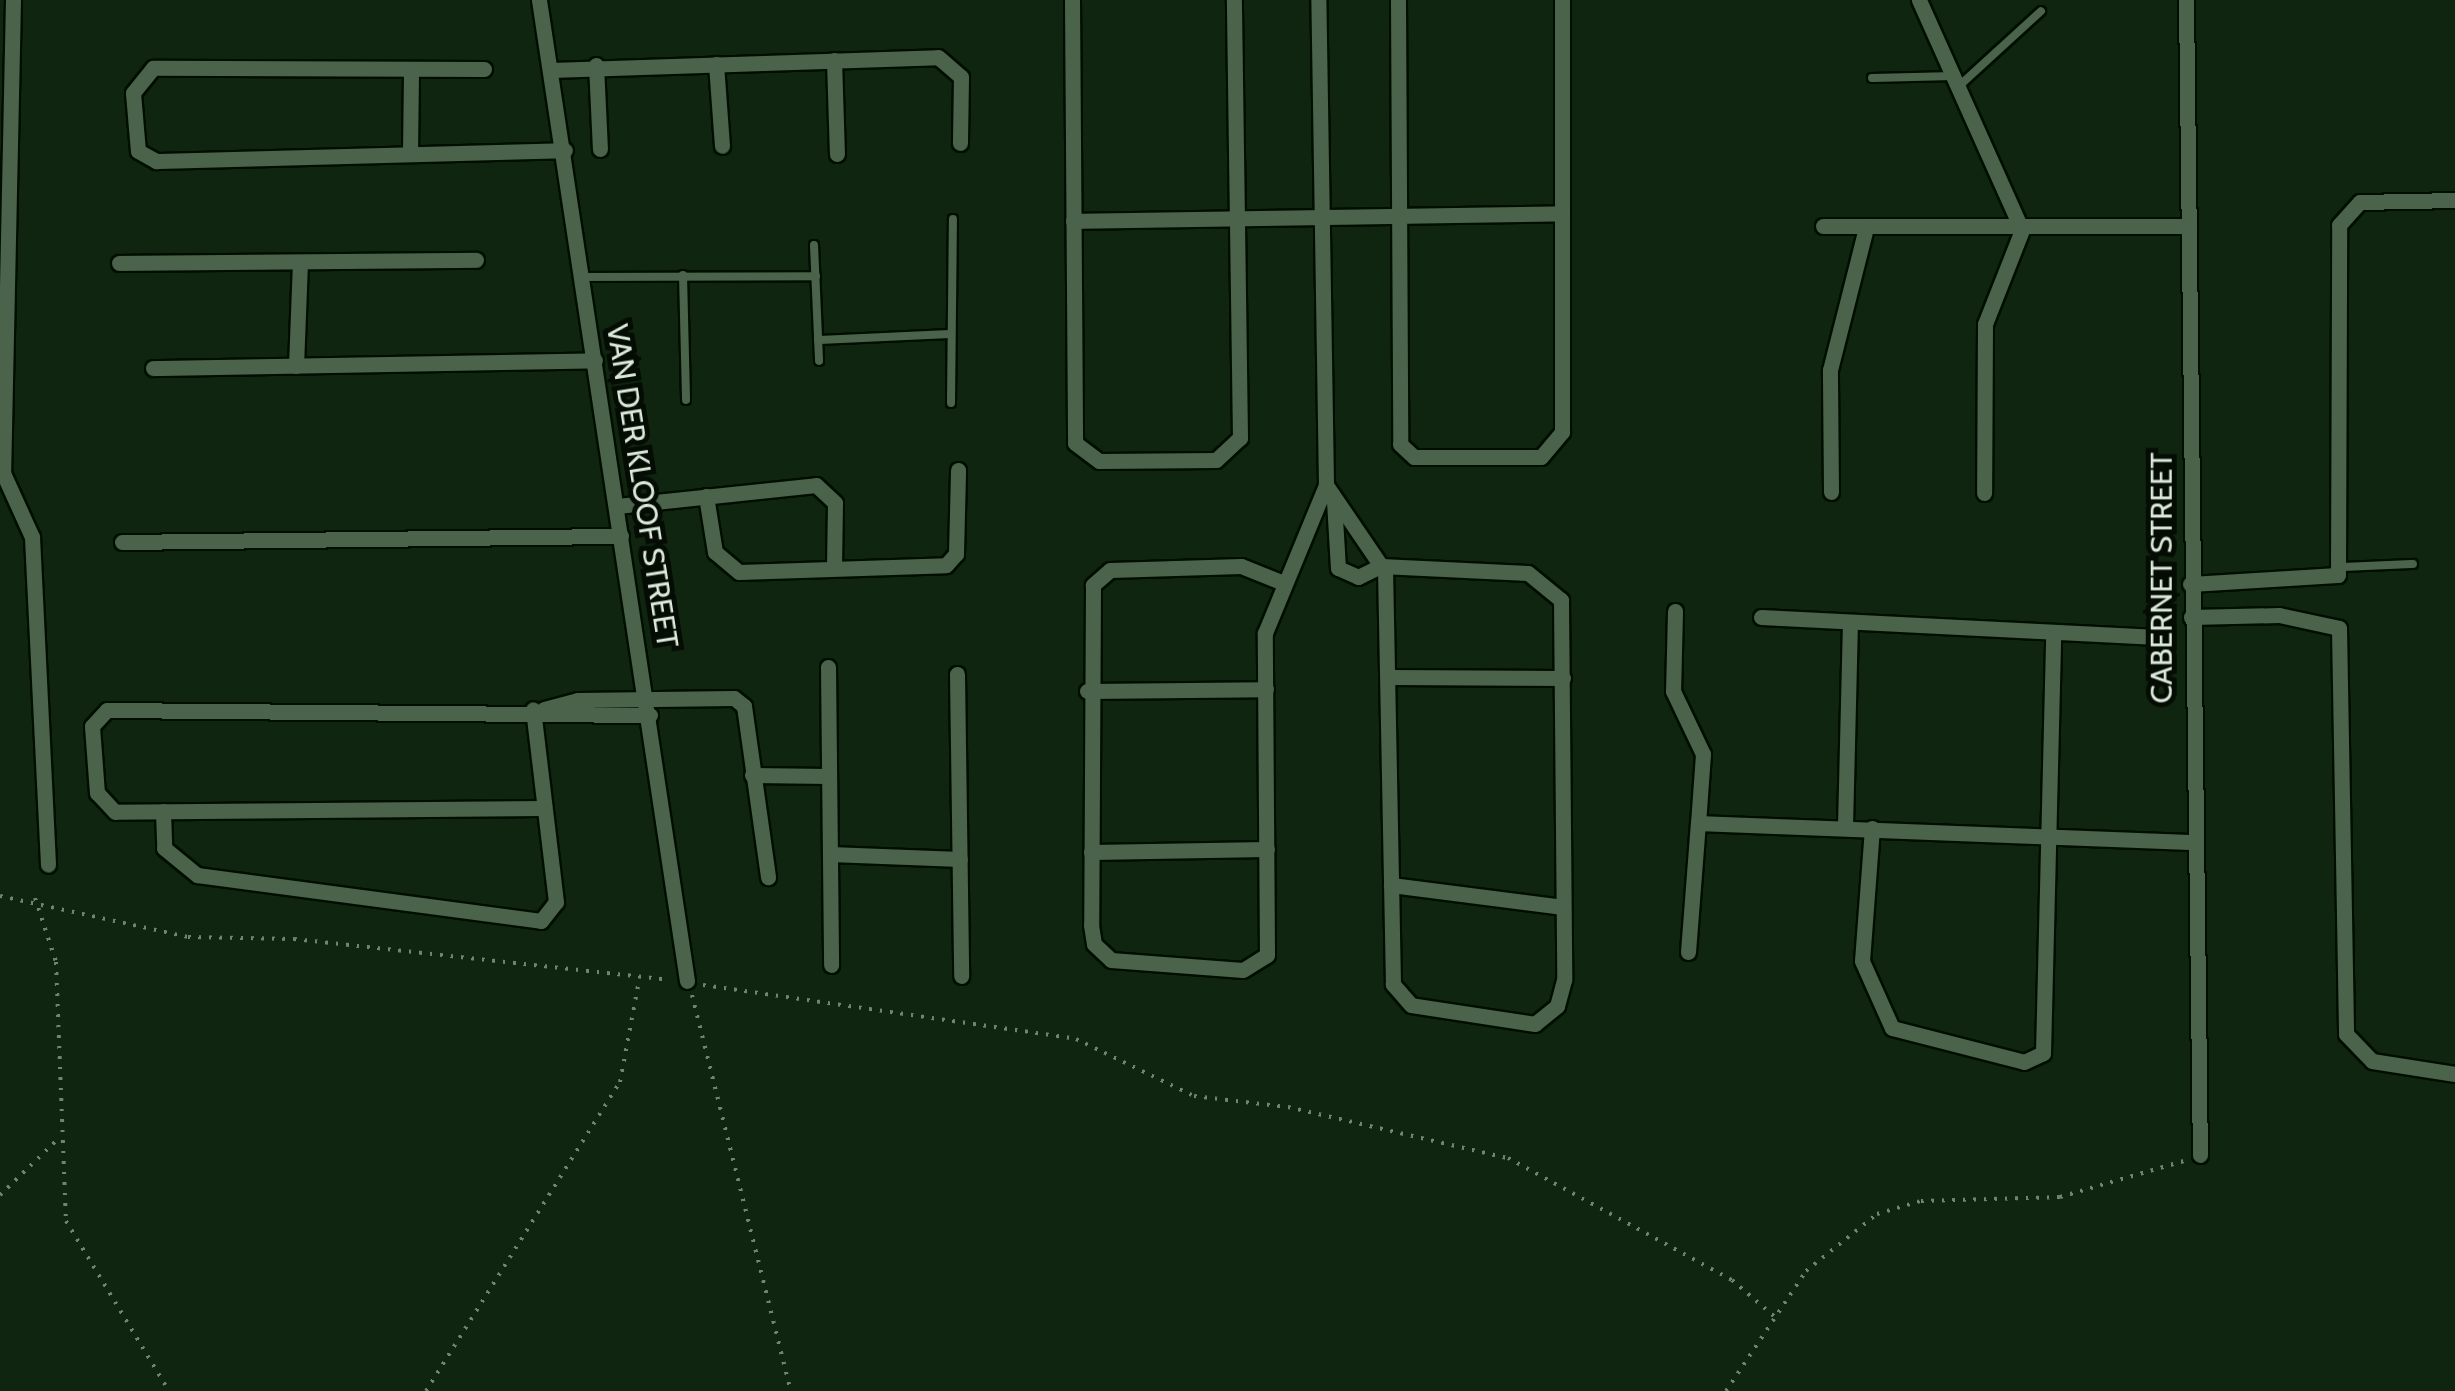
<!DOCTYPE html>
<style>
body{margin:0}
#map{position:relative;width:2455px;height:1391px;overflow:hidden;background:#0f250f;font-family:Cabin,sans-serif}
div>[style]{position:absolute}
.path>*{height:4px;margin-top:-2px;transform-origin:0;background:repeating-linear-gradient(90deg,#718371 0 2.5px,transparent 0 10.5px)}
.roads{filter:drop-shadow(2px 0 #000e00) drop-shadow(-2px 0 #000e00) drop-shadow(0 2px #000e00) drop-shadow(0 -2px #000e00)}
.service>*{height:8px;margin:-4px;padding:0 4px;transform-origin:4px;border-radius:4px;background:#4b634a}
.minor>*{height:15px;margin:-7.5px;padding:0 7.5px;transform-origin:7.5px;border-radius:7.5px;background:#4b634a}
span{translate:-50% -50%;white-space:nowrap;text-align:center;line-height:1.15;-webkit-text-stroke:10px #040c04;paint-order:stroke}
.street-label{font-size:30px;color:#dceadb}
</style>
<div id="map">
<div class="path">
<i style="left:0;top:896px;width:192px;rotate:12.3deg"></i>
<i style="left:188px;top:937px;width:106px;rotate:1.1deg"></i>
<i style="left:294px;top:939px;width:377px;rotate:6.2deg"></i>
<i style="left:35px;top:898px;width:67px;rotate:71.8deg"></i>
<i style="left:56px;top:962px;width:259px;rotate:87.8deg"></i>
<i style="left:66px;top:1221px;width:199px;rotate:58.8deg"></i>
<i style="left:703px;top:985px;width:377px;rotate:8.2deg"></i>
<i style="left:1076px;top:1039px;width:131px;rotate:25.8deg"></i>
<i style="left:1194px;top:1096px;width:95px;rotate:6.7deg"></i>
<i style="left:1288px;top:1107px;width:226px;rotate:13.1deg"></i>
<i style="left:1508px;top:1158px;width:255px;rotate:28.6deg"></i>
<i style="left:1732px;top:1280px;width:57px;rotate:40.7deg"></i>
<i style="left:692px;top:995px;width:408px;rotate:76deg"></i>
<i style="left:0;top:1195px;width:83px;rotate:-44deg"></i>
<i style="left:426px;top:1391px;width:365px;rotate:-57.9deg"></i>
<i style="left:620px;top:1082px;width:104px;rotate:-79.4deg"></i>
<i style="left:1726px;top:1391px;width:144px;rotate:-56.3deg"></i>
<i style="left:1806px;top:1271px;width:91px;rotate:-38.8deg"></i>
<i style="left:1877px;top:1214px;width:46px;rotate:-16.5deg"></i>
<i style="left:1921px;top:1201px;width:139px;rotate:-1.6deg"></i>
<i style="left:2060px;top:1197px;width:129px;rotate:-16.2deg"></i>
</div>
<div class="roads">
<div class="service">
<i style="left:1872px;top:78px;width:82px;rotate:-1.4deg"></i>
<i style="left:1959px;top:86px;width:111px;rotate:-42.4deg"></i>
<i style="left:814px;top:245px;width:116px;rotate:87.5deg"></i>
<i style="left:683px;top:275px;width:125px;rotate:88.6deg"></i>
<i style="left:582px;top:277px;width:234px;rotate:-0.2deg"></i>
<i style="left:818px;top:340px;width:133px;rotate:-2.6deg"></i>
<i style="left:951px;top:403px;width:184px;rotate:-89.4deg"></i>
<i style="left:2341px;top:567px;width:72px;rotate:-2.4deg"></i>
</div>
<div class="minor">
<i style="left:13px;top:0;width:473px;rotate:91.2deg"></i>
<i style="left:3px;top:473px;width:70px;rotate:65.6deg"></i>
<i style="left:32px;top:537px;width:328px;rotate:87.2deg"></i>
<i style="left:539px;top:0;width:992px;rotate:81.42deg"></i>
<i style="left:1072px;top:0;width:443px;rotate:89.6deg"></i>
<i style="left:1075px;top:443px;width:30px;rotate:37deg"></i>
<i style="left:1099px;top:461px;width:117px;rotate:-0.5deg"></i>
<i style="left:1216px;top:460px;width:33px;rotate:-43deg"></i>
<i style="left:1240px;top:438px;width:438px;rotate:-90.8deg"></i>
<i style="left:1398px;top:0;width:444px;rotate:89.7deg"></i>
<i style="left:1400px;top:444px;width:19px;rotate:43deg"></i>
<i style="left:1414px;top:457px;width:127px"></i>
<i style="left:1541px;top:457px;width:33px;rotate:-50deg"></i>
<i style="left:1562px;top:432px;width:432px;rotate:-90deg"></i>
<i style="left:1919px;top:0;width:252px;rotate:65.9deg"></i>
<i style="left:2022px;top:230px;width:101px;rotate:111.5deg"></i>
<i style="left:1985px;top:324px;width:169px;rotate:90.3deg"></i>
<i style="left:2186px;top:0;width:1155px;rotate:89.31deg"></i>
<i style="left:834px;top:60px;width:94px;rotate:88.2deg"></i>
<i style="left:716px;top:64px;width:82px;rotate:85.8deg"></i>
<i style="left:596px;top:65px;width:84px;rotate:87.3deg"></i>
<i style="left:484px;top:69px;width:331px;rotate:-179.8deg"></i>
<i style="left:153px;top:68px;width:32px;rotate:129deg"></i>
<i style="left:133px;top:93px;width:58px;rotate:85.1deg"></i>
<i style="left:138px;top:151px;width:21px;rotate:29deg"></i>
<i style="left:156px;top:161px;width:409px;rotate:-1.5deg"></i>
<i style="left:551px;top:70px;width:387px;rotate:-1.9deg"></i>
<i style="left:938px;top:57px;width:30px;rotate:41deg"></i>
<i style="left:961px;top:77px;width:66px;rotate:90.9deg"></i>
<i style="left:410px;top:154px;width:85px;rotate:-89.3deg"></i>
<i style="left:1073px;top:221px;width:489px;rotate:-0.9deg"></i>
<i style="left:1823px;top:226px;width:364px"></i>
<i style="left:119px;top:263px;width:357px;rotate:-0.5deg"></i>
<i style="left:296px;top:366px;width:104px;rotate:-87.8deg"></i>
<i style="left:153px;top:368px;width:442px;rotate:-1deg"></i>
<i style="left:1326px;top:485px;width:98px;rotate:55.8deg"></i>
<i style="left:1381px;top:566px;width:147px;rotate:2.7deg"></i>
<i style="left:1528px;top:573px;width:43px;rotate:39.3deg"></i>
<i style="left:1561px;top:600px;width:380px;rotate:89.5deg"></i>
<i style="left:1564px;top:980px;width:27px;rotate:105deg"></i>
<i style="left:1557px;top:1006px;width:28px;rotate:141deg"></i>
<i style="left:1535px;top:1024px;width:125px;rotate:-171.3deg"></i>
<i style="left:1411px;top:1005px;width:28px;rotate:-131deg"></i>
<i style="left:1393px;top:984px;width:417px;rotate:-91.1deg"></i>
<i style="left:1831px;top:492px;width:122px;rotate:-90.5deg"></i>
<i style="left:1830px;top:370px;width:146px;rotate:-75.8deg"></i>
<i style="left:706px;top:496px;width:57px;rotate:80.9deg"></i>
<i style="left:715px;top:552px;width:31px;rotate:40deg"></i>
<i style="left:739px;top:572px;width:207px;rotate:-1.9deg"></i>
<i style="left:946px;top:565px;width:15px;rotate:-48deg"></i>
<i style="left:956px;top:554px;width:84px;rotate:-88.6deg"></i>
<i style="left:1334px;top:501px;width:67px;rotate:86.6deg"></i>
<i style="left:1338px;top:568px;width:22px;rotate:24deg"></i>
<i style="left:1358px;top:577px;width:25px;rotate:-26deg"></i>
<i style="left:617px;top:506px;width:200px;rotate:-6deg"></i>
<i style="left:816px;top:485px;width:26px;rotate:43deg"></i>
<i style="left:835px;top:503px;width:64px;rotate:90.9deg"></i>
<i style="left:122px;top:542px;width:499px;rotate:-0.7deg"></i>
<i style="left:1281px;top:582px;width:43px;rotate:-158.2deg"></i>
<i style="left:1241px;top:566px;width:131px;rotate:178.3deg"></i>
<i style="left:1110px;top:570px;width:23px;rotate:139deg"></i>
<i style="left:1093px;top:585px;width:340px;rotate:90.3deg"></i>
<i style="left:1091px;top:925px;width:19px;rotate:81deg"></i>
<i style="left:1094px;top:944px;width:23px;rotate:43deg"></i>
<i style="left:1111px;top:960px;width:132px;rotate:4.3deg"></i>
<i style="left:1243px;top:970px;width:28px;rotate:-32deg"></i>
<i style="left:1267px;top:955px;width:322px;rotate:-90.4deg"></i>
<i style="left:1265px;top:633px;width:160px;rotate:-67.6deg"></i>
<i style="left:1326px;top:485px;width:485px;rotate:-90.9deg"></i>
<i style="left:2190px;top:584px;width:148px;rotate:-3.5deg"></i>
<i style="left:2338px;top:575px;width:350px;rotate:-89.8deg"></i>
<i style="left:2339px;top:225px;width:31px;rotate:-48deg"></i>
<i style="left:2360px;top:202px;width:95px;rotate:-1.2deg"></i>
<i style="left:1675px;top:611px;width:80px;rotate:91.4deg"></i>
<i style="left:1673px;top:691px;width:70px;rotate:64.5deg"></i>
<i style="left:1703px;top:754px;width:69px;rotate:94.1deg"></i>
<i style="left:1761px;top:617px;width:397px;rotate:2.9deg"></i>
<i style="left:2191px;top:617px;width:88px;rotate:-1.3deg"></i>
<i style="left:2279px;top:615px;width:61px;rotate:12.2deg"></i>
<i style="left:2339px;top:628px;width:406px;rotate:89deg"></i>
<i style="left:2346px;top:1034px;width:37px;rotate:46deg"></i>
<i style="left:2372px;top:1061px;width:84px;rotate:8.9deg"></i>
<i style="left:828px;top:667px;width:298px;rotate:89.4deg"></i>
<i style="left:957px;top:674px;width:302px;rotate:89.2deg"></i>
<i style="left:1389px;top:677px;width:174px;rotate:0.3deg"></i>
<i style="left:1087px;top:691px;width:179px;rotate:-0.6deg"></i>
<i style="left:544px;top:709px;width:35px;rotate:-15deg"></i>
<i style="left:578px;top:700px;width:156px;rotate:-0.7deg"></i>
<i style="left:734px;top:698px;width:13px;rotate:39deg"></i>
<i style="left:744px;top:706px;width:173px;rotate:82deg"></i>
<i style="left:752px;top:775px;width:77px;rotate:0.7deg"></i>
<i style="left:544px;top:808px;width:429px;rotate:179.5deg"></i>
<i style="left:115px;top:812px;width:26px;rotate:-133deg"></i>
<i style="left:97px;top:793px;width:67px;rotate:-94.3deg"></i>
<i style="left:92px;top:726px;width:22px;rotate:-47deg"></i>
<i style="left:107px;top:710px;width:543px;rotate:0.53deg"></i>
<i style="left:163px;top:811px;width:37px;rotate:88deg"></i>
<i style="left:164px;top:848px;width:43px;rotate:39.3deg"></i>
<i style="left:197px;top:875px;width:347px;rotate:7.6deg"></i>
<i style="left:541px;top:921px;width:24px;rotate:-52deg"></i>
<i style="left:556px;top:902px;width:194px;rotate:-96.8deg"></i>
<i style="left:1845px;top:826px;width:203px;rotate:-88.6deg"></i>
<i style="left:1872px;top:828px;width:133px;rotate:94.3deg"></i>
<i style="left:1862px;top:961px;width:73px;rotate:65.9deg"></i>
<i style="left:1892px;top:1028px;width:136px;rotate:14.4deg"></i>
<i style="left:2024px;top:1062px;width:21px;rotate:-25deg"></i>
<i style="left:2043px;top:1053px;width:418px;rotate:-88.6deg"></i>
<i style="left:1091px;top:852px;width:176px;rotate:-1deg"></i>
<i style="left:830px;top:854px;width:130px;rotate:2.2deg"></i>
<i style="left:1391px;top:885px;width:172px;rotate:7.3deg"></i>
<i style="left:1688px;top:952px;width:129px;rotate:-85.6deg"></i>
<i style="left:1698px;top:823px;width:491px;rotate:2.2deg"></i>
</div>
</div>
<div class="street-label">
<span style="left:642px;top:486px;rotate:81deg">VAN DER KLOOF STREET</span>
<span style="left:2162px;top:578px;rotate:-90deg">CABERNET STREET</span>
</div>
</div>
